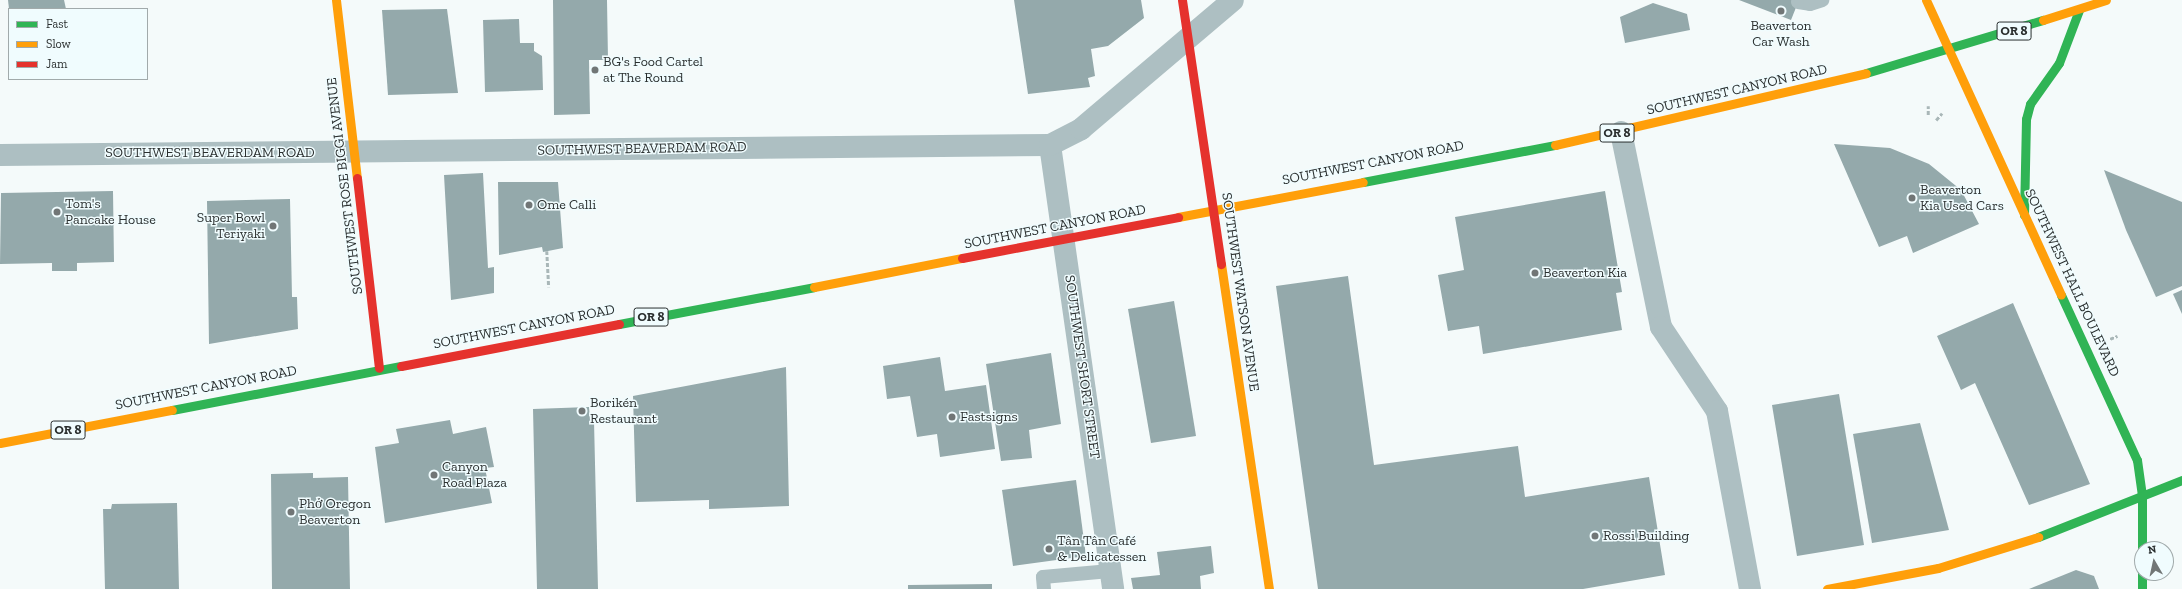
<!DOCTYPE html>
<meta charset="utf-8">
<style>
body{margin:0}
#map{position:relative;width:2182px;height:589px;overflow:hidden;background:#f4fafa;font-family:"Zilla Slab",serif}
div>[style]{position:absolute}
.building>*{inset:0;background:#94a9ab}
.path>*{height:2.5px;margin-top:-1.25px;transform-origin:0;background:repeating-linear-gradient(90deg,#a9b7b8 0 4px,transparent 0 6px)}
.lane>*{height:14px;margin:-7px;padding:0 7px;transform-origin:7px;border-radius:7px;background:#adbfc2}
.street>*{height:22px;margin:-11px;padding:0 11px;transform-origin:11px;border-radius:11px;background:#adbfc2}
.fast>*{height:9px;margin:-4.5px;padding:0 4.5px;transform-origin:4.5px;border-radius:4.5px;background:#30b455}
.slow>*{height:9px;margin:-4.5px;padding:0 4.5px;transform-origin:4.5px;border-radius:4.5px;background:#ff9f0a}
.jam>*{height:9px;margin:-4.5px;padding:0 4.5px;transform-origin:4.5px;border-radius:4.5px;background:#e5322d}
.dots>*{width:11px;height:11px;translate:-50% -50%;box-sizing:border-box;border:2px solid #f0fcfe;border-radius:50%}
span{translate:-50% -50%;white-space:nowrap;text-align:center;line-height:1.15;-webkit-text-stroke:3px #f0fcfe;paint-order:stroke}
.shield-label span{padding:1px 3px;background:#f0fcfe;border:1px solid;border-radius:3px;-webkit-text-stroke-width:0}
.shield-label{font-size:13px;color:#2a2f2f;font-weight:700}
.poi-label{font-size:14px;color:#2a2f2f}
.left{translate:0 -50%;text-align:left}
.right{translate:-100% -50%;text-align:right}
.street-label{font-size:14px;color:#2a2f2f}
.legend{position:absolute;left:8px;top:8px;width:140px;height:72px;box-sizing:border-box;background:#f0fcfe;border:1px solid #a1aaab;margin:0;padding:5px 7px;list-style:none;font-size:12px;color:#2a2f2f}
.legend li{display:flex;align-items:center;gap:8px;height:20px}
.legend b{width:20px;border:1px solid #a1aaab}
.north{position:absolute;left:2134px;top:541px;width:40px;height:40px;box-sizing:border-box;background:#f0fcfe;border:1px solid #a1aaab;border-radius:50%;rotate:351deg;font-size:11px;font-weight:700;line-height:16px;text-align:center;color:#2a2f2f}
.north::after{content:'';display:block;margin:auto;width:14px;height:18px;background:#717676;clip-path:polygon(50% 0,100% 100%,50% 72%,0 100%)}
</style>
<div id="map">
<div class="building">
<i style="clip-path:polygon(8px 0,64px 0,66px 9px,9px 9px)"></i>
<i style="clip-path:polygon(553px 0,607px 0,608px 60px,589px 60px,590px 114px,554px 115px)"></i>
<i style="clip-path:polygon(1014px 0,1141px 0,1144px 18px,1108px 46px,1091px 49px,1095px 76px,1088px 78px,1090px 87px,1028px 94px)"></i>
<i style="clip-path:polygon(1739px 0,1799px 0,1791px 20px)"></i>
<i style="clip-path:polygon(1653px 3px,1687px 14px,1690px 30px,1625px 43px,1620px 17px)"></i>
<i style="clip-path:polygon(447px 9px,458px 93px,388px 95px,382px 10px)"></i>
<i style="clip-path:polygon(519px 19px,520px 43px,534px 43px,534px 51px,542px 56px,543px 90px,485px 92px,483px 20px)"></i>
<i style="clip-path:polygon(1834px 144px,1890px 148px,1929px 164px,1961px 190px,1979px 224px,1913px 253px,1907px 236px,1879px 247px)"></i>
<i style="clip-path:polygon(2104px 170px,2182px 202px,2182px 286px,2156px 297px,2126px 230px)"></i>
<i style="clip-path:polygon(483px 173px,488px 268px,494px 267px,494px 293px,451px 300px,444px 175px)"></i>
<i style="clip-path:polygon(498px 182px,558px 182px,563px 248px,543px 252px,542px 247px,499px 255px)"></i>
<i style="clip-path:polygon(113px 191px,114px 262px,77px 263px,77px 271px,52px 271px,52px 263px,0 264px,1px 193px)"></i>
<i style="clip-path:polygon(1605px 191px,1622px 292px,1616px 293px,1622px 330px,1483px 354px,1479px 326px,1448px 331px,1438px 275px,1464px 270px,1455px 217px)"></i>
<i style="clip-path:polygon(290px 199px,292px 297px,297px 297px,298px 329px,209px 344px,207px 201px)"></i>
<i style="clip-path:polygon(1348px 276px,1374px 465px,1518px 446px,1525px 497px,1649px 477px,1665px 575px,1583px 589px,1318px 589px,1276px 286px)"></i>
<i style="clip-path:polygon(2182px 290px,2182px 314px,2173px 294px)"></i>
<i style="clip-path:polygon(1174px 301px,1196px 436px,1151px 443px,1128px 309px)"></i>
<i style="clip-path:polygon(2013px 303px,2090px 484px,2029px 505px,1975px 383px,1961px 390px,1937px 336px)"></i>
<i style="clip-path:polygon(1051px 353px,1061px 424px,1029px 430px,1032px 458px,1001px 461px,986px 364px)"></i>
<i style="clip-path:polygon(940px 357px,945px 391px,986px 385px,995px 449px,940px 457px,937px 434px,917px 437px,910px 396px,887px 399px,883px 366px)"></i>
<i style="clip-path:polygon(786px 367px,789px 506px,709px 509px,709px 500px,636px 502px,633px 396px)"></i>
<i style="clip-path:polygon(1839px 394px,1864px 545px,1797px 556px,1772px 405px)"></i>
<i style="clip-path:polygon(589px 407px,590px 421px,594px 421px,598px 589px,537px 589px,533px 409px)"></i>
<i style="clip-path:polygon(450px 420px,453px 434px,486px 427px,494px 467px,485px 468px,492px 503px,385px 523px,375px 447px,399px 443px,396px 429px)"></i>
<i style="clip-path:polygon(1920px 423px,1949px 530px,1872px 543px,1853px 434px)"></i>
<i style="clip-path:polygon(313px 473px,313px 478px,348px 477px,350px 589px,272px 589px,271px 474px)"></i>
<i style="clip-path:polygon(1076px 480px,1086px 556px,1013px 566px,1002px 490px)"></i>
<i style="clip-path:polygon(177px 503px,179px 589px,105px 589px,103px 509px,111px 509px,112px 504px)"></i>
<i style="clip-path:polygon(1211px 546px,1214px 573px,1200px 576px,1201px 589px,1133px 589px,1131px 578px,1160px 575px,1157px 552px)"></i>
<i style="clip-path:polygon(2076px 570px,2094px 576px,2099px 589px,2029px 589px)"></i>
<i style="clip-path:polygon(992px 584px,992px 589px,908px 589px,908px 585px)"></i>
</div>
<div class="path">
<i style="left:1928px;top:115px;width:9px;rotate:-90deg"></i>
<i style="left:1936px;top:120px;width:9px;rotate:-49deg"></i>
<i style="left:547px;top:251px;width:36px;rotate:87deg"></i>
<i style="left:2110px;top:339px;width:8px;rotate:-23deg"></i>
</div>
<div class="lane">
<i style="left:1798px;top:2px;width:12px;rotate:9deg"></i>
<i style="left:1810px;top:4px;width:13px;rotate:-18deg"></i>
<i style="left:1044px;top:589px;width:12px;rotate:-95deg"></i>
<i style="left:1043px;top:577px;width:67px;rotate:-5.1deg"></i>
</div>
<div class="street">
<i style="left:1621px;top:132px;width:199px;rotate:78.4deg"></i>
<i style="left:1661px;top:327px;width:101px;rotate:56.3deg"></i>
<i style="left:1717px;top:411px;width:181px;rotate:79.5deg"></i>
<i style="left:1050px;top:145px;width:448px;rotate:81.9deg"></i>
<i style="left:0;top:155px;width:1050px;rotate:-0.55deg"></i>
<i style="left:1050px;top:145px;width:35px;rotate:-27deg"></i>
<i style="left:1081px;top:129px;width:199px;rotate:-40.3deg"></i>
</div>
<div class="fast">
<i style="left:1866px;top:73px;width:185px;rotate:-16.7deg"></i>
<i style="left:1363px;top:182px;width:196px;rotate:-10.9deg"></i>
<i style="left:2024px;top:215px;width:96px;rotate:-88.8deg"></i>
<i style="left:2026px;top:119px;width:16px;rotate:-75deg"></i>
<i style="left:2030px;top:104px;width:50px;rotate:-54.7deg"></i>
<i style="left:2059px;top:63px;width:57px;rotate:-69.3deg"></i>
<i style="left:2061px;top:295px;width:182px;rotate:65.3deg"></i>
<i style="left:2137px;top:460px;width:36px;rotate:82deg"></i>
<i style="left:2142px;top:496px;width:93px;rotate:90deg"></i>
<i style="left:619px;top:324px;width:198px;rotate:-10.7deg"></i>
<i style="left:172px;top:410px;width:233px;rotate:-10.9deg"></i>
<i style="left:2038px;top:537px;width:155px;rotate:-21.6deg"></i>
</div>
<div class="slow">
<i style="left:336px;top:0;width:179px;rotate:83.3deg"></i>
<i style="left:1926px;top:0;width:324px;rotate:65.4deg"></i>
<i style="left:2043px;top:20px;width:66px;rotate:-17.6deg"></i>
<i style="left:1555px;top:145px;width:319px;rotate:-13deg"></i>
<i style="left:1178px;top:217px;width:188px;rotate:-10.7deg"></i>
<i style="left:1221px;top:264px;width:329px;rotate:81.6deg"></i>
<i style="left:814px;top:287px;width:151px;rotate:-11.1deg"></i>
<i style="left:0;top:443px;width:175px;rotate:-10.9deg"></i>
<i style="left:1827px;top:589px;width:113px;rotate:-10.7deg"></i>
<i style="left:1938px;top:568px;width:105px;rotate:-17.2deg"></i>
</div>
<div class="jam">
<i style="left:1182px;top:0;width:267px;rotate:81.6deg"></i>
<i style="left:357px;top:178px;width:191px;rotate:83.4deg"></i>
<i style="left:962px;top:258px;width:220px;rotate:-10.7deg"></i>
<i style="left:401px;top:366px;width:222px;rotate:-10.9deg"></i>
</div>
<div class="dots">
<i style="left:1781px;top:11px;background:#717676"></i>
<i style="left:595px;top:70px;background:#717676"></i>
<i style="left:1912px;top:198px;background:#717676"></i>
<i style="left:529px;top:205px;background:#717676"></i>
<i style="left:57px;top:212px;background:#717676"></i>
<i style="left:273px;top:226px;background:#717676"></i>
<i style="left:1535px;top:273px;background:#717676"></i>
<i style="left:582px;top:411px;background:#717676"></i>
<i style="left:952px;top:417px;background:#717676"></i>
<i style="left:434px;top:475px;background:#717676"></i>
<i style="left:291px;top:512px;background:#717676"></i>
<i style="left:1595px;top:536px;background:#717676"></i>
<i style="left:1049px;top:549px;background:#717676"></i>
</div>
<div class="shield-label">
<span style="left:2014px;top:31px">OR 8</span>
<span style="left:1617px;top:133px">OR 8</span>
<span style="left:651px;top:317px">OR 8</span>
<span style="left:68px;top:430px">OR 8</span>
</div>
<div class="poi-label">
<span style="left:1781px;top:34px">Beaverton<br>Car Wash</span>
<span class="left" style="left:603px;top:70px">BG's Food Cartel<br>at The Round</span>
<span class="left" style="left:1920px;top:198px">Beaverton<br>Kia Used Cars</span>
<span class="left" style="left:65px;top:212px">Tom's<br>Pancake House</span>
<span class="left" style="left:537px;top:205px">Ome Calli</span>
<span class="right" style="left:265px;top:226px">Super Bowl<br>Teriyaki</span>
<span class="left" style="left:1543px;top:273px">Beaverton Kia</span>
<span class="left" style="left:590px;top:411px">Borikén<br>Restaurant</span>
<span class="left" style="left:960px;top:417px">Fastsigns</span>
<span class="left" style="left:442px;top:475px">Canyon<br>Road Plaza</span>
<span class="left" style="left:299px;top:512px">Phở Oregon<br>Beaverton</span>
<span class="left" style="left:1603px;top:536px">Rossi Building</span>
<span class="left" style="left:1057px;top:549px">Tân Tân Café<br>&amp; Delicatessen</span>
</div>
<div class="street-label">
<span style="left:1737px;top:90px;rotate:-13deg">SOUTHWEST CANYON ROAD</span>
<span style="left:642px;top:149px;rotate:-1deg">SOUTHWEST BEAVERDAM ROAD</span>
<span style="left:210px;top:153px">SOUTHWEST BEAVERDAM ROAD</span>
<span style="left:1373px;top:163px;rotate:-11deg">SOUTHWEST CANYON ROAD</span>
<span style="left:345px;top:186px;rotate:-97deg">SOUTHWEST ROSE BIGGI AVENUE</span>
<span style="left:1055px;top:227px;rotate:-11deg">SOUTHWEST CANYON ROAD</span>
<span style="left:2072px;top:283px;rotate:65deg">SOUTHWEST HALL BOULEVARD</span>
<span style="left:1240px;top:292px;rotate:82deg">SOUTHWEST WATSON AVENUE</span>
<span style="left:524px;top:327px;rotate:-11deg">SOUTHWEST CANYON ROAD</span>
<span style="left:1082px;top:367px;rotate:82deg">SOUTHWEST SHORT STREET</span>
<span style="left:206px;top:388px;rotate:-11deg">SOUTHWEST CANYON ROAD</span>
</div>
<ul class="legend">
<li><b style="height:5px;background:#30b455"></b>Fast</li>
<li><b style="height:5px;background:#ff9f0a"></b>Slow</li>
<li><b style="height:5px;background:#e5322d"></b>Jam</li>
</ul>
<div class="north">N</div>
</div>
